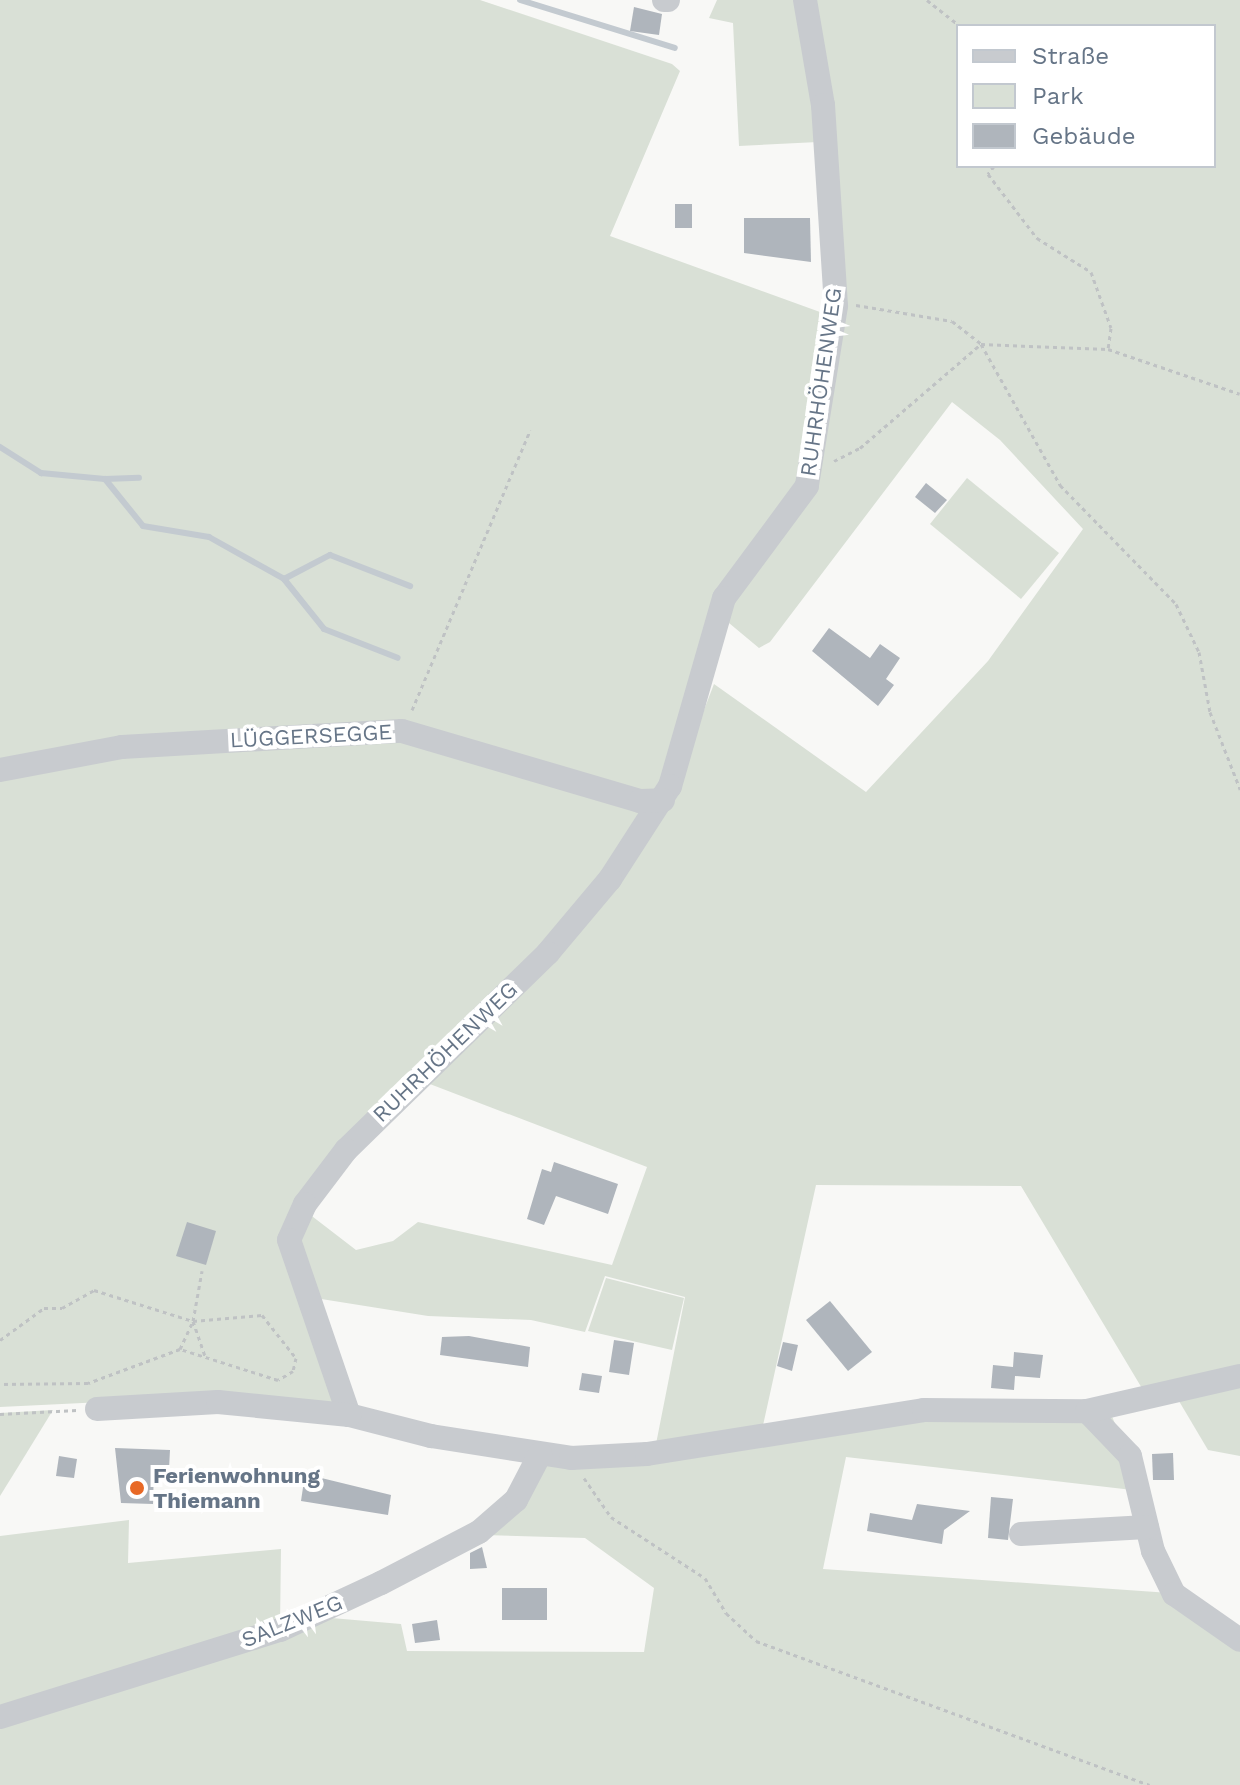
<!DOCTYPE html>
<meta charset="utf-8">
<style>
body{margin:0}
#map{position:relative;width:1240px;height:1785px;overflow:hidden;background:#f8f8f6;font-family:"Work Sans",sans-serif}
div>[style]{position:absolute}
.green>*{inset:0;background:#d9e0d6}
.stream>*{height:6px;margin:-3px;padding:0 3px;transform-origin:3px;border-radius:3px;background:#c3cad0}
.building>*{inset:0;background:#afb5bc}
.path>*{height:3px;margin-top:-1.5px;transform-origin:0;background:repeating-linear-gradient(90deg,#bfc2c4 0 4px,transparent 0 8px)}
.minor>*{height:24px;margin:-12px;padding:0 12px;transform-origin:12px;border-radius:12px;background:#c8cbcf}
.dots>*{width:22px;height:22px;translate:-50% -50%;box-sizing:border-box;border:4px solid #fff;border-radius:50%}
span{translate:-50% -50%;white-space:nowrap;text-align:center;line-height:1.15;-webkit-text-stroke:8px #fff;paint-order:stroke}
.street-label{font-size:22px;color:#667587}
.poi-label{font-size:22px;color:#667587;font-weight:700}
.left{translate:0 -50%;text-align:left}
.legend{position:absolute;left:956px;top:24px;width:260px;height:144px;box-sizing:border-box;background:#fff;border:2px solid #c2c8cf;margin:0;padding:10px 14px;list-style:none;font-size:24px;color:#667587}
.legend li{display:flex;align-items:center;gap:16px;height:40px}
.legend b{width:40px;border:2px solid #c2c8cf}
</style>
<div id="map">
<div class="green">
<i style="clip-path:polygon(0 0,480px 0,672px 64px,680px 71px,610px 236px,831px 316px,805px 470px,717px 600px,664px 790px,607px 876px,336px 1154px,285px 1240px,339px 1410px,165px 1399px,0 1407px)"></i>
<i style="clip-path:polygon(717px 0,799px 0,818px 142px,739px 146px,733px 23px,709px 18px)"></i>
<i style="clip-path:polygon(evenodd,806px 0,1240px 0,1240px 1381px,1149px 1400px,1021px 1186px,816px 1185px,762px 1430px,655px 1449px,685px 1297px,605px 1276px,585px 1332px,531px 1320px,428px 1316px,315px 1298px,292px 1238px,304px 1210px,356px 1250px,393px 1241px,418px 1222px,612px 1265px,647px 1167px,422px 1081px,668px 803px,714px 684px,866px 792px,988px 661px,1083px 529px,1000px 440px,952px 402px,770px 642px,759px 648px,723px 618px,805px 500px,840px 305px,806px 0,958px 26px,1214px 26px,1214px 166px,958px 166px,958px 26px)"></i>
<i style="clip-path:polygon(967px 478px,1059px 553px,1021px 599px,930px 524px)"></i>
<i style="clip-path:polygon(606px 1278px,684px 1298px,672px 1350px,588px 1331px)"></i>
<i style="clip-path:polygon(1240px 1384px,1240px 1456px,1208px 1450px,1176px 1396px)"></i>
<i style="clip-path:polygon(53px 1410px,18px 1467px,0 1496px,0 1413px)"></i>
<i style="clip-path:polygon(1110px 1411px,1141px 1491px,846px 1457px,823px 1569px,1170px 1593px,1240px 1640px,1240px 1785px,0 1785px,0 1720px,320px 1617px,401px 1624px,407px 1651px,644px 1652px,654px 1588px,585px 1538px,484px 1535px,543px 1457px,831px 1426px)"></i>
<i style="clip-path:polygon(129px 1520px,128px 1563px,281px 1549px,280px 1627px,0 1712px,0 1536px)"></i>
</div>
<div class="stream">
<i style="left:520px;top:0;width:162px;rotate:17.2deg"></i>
<i style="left:0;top:447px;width:49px;rotate:32.4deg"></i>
<i style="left:41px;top:473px;width:64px;rotate:5.4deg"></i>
<i style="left:105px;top:479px;width:60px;rotate:51deg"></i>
<i style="left:143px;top:526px;width:67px;rotate:9.5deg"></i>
<i style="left:209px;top:537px;width:86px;rotate:29.2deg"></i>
<i style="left:284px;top:579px;width:64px;rotate:51.3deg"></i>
<i style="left:324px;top:629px;width:79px;rotate:21.4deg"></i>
<i style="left:105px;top:479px;width:34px;rotate:-2deg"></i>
<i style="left:284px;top:579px;width:52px;rotate:-27.6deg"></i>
<i style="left:330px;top:555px;width:86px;rotate:21.2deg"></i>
</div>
<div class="building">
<i style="clip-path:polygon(634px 7px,662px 14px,659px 35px,630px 31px)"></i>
<i style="clip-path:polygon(675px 204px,692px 204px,692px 228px,675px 228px)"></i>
<i style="clip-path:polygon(744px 218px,810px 218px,811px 262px,744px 253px)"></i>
<i style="clip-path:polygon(926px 483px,947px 500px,935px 513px,915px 497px)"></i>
<i style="clip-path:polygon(829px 628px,870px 658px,880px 644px,900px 658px,886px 679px,894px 685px,878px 706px,812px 651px)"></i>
<i style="clip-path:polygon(554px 1162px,618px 1184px,608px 1214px,556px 1196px,544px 1225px,527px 1219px,542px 1169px,551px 1172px)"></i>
<i style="clip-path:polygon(187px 1222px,216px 1231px,206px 1265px,176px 1256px)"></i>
<i style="clip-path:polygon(830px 1301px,872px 1352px,848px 1371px,806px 1320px)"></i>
<i style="clip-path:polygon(469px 1336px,530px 1347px,528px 1367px,440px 1355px,442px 1337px)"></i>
<i style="clip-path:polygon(614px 1340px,634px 1343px,629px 1375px,609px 1372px)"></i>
<i style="clip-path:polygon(783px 1342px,798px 1345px,792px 1371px,777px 1366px)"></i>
<i style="clip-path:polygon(1014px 1352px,1043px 1355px,1040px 1378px,1015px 1376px,1014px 1390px,991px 1388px,993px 1365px,1013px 1367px)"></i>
<i style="clip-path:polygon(582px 1373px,602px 1376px,599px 1393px,579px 1390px)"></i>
<i style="clip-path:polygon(115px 1448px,170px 1450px,169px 1469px,154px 1469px,153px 1504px,121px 1503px)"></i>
<i style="clip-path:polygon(1173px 1453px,1174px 1480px,1153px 1480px,1152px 1454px)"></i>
<i style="clip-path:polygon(59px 1456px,77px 1459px,74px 1478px,56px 1476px)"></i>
<i style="clip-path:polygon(305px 1474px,391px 1495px,388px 1515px,301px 1501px)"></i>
<i style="clip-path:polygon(991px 1497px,1013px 1499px,1008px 1540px,988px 1538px)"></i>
<i style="clip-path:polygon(917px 1504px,970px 1511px,944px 1530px,942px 1544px,867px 1531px,870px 1513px,912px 1520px)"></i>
<i style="clip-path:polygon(482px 1547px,487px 1568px,470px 1569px,470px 1553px)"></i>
<i style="clip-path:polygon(502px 1588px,547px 1588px,547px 1620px,502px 1620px)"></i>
<i style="clip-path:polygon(437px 1620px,440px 1640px,415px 1643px,412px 1624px)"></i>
</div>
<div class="path">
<i style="left:927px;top:0;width:42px;rotate:38.2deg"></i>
<i style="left:994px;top:166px;width:10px;rotate:127deg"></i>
<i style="left:988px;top:174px;width:81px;rotate:52.6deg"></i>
<i style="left:1037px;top:238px;width:64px;rotate:32.2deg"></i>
<i style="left:1091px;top:272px;width:59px;rotate:70.3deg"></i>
<i style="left:1111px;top:328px;width:21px;rotate:98deg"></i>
<i style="left:856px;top:305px;width:97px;rotate:9.5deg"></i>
<i style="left:952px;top:321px;width:37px;rotate:38deg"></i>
<i style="left:981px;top:344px;width:162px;rotate:60.7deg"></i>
<i style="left:1060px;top:485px;width:166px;rotate:45.7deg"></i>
<i style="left:1176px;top:604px;width:53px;rotate:64.4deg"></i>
<i style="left:1199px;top:652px;width:61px;rotate:79.6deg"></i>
<i style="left:1210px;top:712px;width:83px;rotate:68.7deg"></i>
<i style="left:834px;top:461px;width:29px;rotate:-27deg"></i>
<i style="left:860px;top:448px;width:160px;rotate:-40.7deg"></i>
<i style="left:981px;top:344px;width:127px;rotate:2.3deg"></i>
<i style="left:1108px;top:349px;width:139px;rotate:18.8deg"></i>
<i style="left:412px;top:710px;width:304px;rotate:-67.1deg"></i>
<i style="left:193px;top:1321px;width:51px;rotate:-79.8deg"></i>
<i style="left:0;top:1340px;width:54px;rotate:-36deg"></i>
<i style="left:44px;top:1308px;width:18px"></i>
<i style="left:62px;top:1308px;width:37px;rotate:-29deg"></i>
<i style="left:94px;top:1290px;width:104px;rotate:17.4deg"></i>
<i style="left:193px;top:1321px;width:69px;rotate:-5deg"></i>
<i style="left:262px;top:1315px;width:55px;rotate:51.7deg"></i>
<i style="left:296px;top:1358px;width:13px;rotate:103deg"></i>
<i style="left:293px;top:1371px;width:17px;rotate:149deg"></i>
<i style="left:278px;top:1380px;width:103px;rotate:-162.4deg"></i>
<i style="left:180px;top:1349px;width:98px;rotate:159.7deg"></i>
<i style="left:88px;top:1383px;width:88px;rotate:179.3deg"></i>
<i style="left:180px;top:1349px;width:31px;rotate:-65deg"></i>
<i style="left:193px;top:1321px;width:37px;rotate:71deg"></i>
<i style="left:0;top:1414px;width:77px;rotate:-3deg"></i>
<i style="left:584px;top:1478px;width:47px;rotate:55.3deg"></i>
<i style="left:611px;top:1517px;width:112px;rotate:33deg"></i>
<i style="left:705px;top:1578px;width:41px;rotate:59deg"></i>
<i style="left:726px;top:1613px;width:41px;rotate:43deg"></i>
<i style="left:756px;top:1641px;width:419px;rotate:20.1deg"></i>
</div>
<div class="minor">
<i style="left:664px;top:0;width:4px"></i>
<i style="left:805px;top:0;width:107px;rotate:80.3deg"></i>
<i style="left:823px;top:105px;width:201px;rotate:86.3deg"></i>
<i style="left:836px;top:306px;width:182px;rotate:99.2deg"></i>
<i style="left:807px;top:486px;width:139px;rotate:126.5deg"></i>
<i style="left:724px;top:598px;width:196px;rotate:106deg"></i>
<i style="left:670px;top:786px;width:111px;rotate:122.8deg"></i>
<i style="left:610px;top:879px;width:97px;rotate:130deg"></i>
<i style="left:548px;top:953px;width:282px;rotate:135.7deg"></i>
<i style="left:346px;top:1150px;width:68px;rotate:127.2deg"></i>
<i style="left:305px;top:1204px;width:39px;rotate:114deg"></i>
<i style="left:289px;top:1240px;width:185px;rotate:71.1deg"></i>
<i style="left:349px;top:1415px;width:85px;rotate:14.4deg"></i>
<i style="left:431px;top:1436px;width:142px;rotate:8.9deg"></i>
<i style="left:571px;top:1458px;width:76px;rotate:-3deg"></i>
<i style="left:647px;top:1454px;width:280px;rotate:-9deg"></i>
<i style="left:924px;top:1410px;width:163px;rotate:0.4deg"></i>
<i style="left:1087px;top:1411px;width:62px;rotate:46.3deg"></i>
<i style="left:1130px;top:1456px;width:98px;rotate:76.4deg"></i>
<i style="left:1153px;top:1551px;width:48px;rotate:64deg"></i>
<i style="left:1174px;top:1594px;width:80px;rotate:34.9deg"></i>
<i style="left:0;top:770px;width:124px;rotate:-10.7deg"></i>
<i style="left:122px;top:747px;width:280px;rotate:-3.3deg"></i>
<i style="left:402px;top:731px;width:248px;rotate:16.4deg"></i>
<i style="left:640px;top:801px;width:23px;rotate:-2deg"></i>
<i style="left:97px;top:1409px;width:121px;rotate:-3.3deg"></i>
<i style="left:218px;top:1402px;width:132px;rotate:5.7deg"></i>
<i style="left:1087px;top:1411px;width:157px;rotate:-12.9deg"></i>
<i style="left:1021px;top:1534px;width:126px;rotate:-3.2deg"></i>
<i style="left:0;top:1717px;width:293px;rotate:-17.3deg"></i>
<i style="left:280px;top:1630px;width:111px;rotate:-25deg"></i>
<i style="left:381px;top:1583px;width:110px;rotate:-27.5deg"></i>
<i style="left:479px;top:1532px;width:49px;rotate:-40.9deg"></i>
<i style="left:516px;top:1500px;width:52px;rotate:-62.4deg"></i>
</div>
<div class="dots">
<i style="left:137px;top:1488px;background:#e86926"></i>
</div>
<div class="street-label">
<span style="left:821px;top:382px;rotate:-82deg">RUHRHÖHENWEG</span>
<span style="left:311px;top:736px;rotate:-3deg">LÜGGERSEGGE</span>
<span style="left:445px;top:1052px;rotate:-44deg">RUHRHÖHENWEG</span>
<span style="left:292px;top:1621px;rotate:-22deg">SALZWEG</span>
</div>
<div class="poi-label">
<span class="left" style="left:153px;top:1488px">Ferienwohnung<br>Thiemann</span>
</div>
<ul class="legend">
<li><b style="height:10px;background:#c8cbcf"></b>Straße</li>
<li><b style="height:22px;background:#d9e0d6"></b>Park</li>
<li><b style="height:22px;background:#afb5bc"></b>Gebäude</li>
</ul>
</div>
